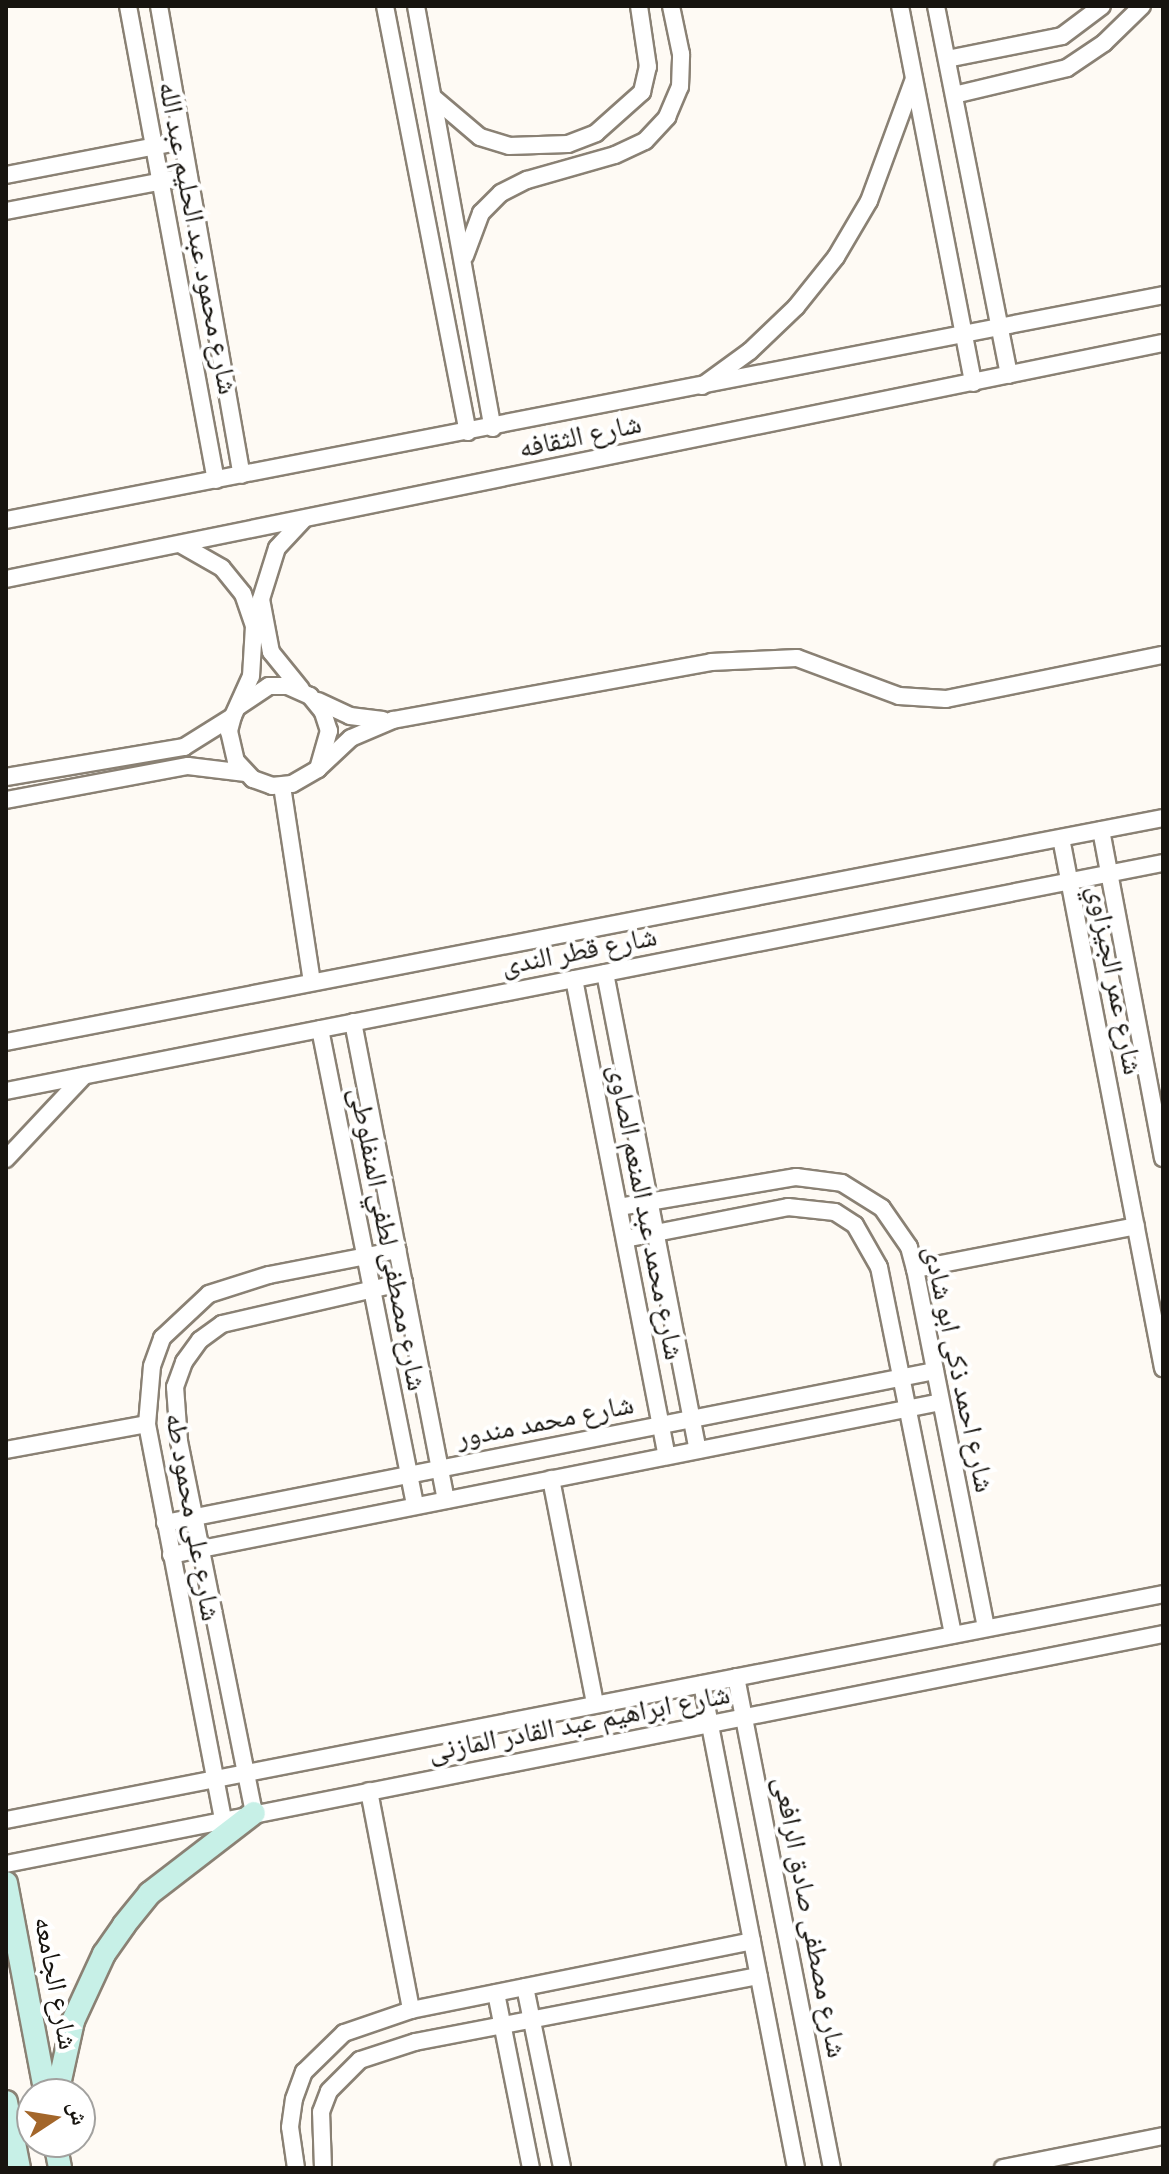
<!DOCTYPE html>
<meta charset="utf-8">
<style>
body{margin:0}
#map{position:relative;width:1169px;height:2174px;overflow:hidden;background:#fefaf4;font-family:Signika,"Noto Naskh Arabic",sans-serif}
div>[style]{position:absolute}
.roads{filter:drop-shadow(2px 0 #8a8174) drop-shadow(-2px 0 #8a8174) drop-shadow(0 2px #8a8174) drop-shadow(0 -2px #8a8174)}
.street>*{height:16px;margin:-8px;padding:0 8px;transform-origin:8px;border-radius:8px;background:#fff}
.secondary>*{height:22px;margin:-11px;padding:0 11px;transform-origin:11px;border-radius:11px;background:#c7f0e7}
span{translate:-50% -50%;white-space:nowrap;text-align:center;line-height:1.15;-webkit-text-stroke:8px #fff;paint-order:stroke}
.street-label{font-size:28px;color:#17140f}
.frame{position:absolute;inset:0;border:8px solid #17140f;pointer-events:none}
.north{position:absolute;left:16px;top:2078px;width:80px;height:80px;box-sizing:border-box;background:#fff;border:2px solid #a2a19f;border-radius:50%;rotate:78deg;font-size:22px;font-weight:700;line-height:32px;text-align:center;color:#17140f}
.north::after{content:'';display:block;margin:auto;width:28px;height:36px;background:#a3662a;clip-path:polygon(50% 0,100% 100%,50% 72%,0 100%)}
</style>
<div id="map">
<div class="roads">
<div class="street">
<i style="left:128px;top:6px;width:482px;rotate:79.5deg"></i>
<i style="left:159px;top:6px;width:476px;rotate:80deg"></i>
<i style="left:385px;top:6px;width:434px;rotate:79deg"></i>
<i style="left:416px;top:6px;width:429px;rotate:79.7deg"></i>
<i style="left:900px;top:6px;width:384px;rotate:79deg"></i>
<i style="left:936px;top:6px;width:376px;rotate:78.8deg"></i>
<i style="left:947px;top:59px;width:117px;rotate:-11.3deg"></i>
<i style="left:1062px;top:36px;width:50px;rotate:-36.9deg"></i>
<i style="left:954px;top:95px;width:116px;rotate:-13.4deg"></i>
<i style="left:1067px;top:68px;width:45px;rotate:-34deg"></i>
<i style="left:1104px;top:43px;width:53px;rotate:-44.2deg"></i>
<i style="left:434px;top:98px;width:60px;rotate:40.3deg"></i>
<i style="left:480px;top:137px;width:30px;rotate:17deg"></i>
<i style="left:509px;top:146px;width:59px;rotate:-1.9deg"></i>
<i style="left:568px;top:144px;width:30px;rotate:-21deg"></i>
<i style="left:596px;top:133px;width:62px;rotate:-41.7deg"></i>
<i style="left:642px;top:92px;width:26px;rotate:-77deg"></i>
<i style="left:648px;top:67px;width:62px;rotate:-98.4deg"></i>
<i style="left:6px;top:175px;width:180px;rotate:-10.9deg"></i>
<i style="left:6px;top:211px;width:186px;rotate:-10.8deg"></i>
<i style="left:465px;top:256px;width:46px;rotate:-69.6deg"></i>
<i style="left:481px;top:213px;width:28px;rotate:-45deg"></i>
<i style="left:501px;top:193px;width:29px;rotate:-27deg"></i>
<i style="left:527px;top:180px;width:91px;rotate:-15.9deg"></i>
<i style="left:615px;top:155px;width:33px;rotate:-25deg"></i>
<i style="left:645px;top:141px;width:33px;rotate:-47deg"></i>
<i style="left:667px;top:117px;width:33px;rotate:-67deg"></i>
<i style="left:680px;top:87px;width:33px;rotate:-88deg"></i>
<i style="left:681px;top:54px;width:49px;rotate:-101.8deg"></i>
<i style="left:702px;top:386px;width:59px;rotate:-36.1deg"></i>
<i style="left:750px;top:351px;width:64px;rotate:-43.7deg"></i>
<i style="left:796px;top:307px;width:64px;rotate:-51.3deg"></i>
<i style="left:836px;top:257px;width:65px;rotate:-59.5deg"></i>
<i style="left:869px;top:201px;width:130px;rotate:-69.8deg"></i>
<i style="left:6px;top:520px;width:1179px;rotate:-11deg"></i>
<i style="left:180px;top:544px;width:48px;rotate:29.7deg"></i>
<i style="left:222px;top:568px;width:33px;rotate:51deg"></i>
<i style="left:243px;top:594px;width:34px;rotate:71deg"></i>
<i style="left:254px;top:626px;width:50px;rotate:93.4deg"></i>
<i style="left:251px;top:676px;width:44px;rotate:114.2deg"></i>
<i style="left:233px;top:716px;width:16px;rotate:105deg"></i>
<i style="left:229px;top:731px;width:31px;rotate:77deg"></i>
<i style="left:236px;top:761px;width:25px;rotate:47deg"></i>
<i style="left:253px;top:779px;width:20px;rotate:20deg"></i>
<i style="left:272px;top:786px;width:20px;rotate:-6deg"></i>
<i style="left:292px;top:784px;width:30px;rotate:-30deg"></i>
<i style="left:318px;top:769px;width:40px;rotate:-74deg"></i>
<i style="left:329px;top:731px;width:20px;rotate:-108deg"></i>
<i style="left:323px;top:712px;width:21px;rotate:-129deg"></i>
<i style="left:310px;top:696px;width:24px;rotate:-156deg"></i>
<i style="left:288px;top:686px;width:19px;rotate:180deg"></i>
<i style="left:269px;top:686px;width:37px;rotate:146deg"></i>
<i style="left:6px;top:579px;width:1181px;rotate:-11.53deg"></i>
<i style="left:301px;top:689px;width:48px;rotate:-129deg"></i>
<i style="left:271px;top:652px;width:54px;rotate:-100.7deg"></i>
<i style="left:261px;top:599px;width:53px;rotate:-72.6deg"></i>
<i style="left:277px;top:548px;width:40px;rotate:-47deg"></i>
<i style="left:318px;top:701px;width:35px;rotate:25deg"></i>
<i style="left:350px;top:716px;width:33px;rotate:7deg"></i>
<i style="left:318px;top:769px;width:45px;rotate:-43.2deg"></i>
<i style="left:351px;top:738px;width:46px;rotate:-23.2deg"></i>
<i style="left:393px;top:720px;width:323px;rotate:-10.3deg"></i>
<i style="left:711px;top:662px;width:86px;rotate:-2.7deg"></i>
<i style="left:797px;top:658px;width:109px;rotate:20.4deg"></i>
<i style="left:899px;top:696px;width:47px;rotate:3.7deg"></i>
<i style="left:946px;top:699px;width:221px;rotate:-11.5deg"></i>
<i style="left:6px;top:777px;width:181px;rotate:-9.6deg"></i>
<i style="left:184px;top:747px;width:57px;rotate:-32deg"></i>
<i style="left:282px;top:786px;width:198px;rotate:81.3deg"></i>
<i style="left:6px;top:800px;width:185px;rotate:-10.6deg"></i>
<i style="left:188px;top:766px;width:58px;rotate:6.9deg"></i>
<i style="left:1101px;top:830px;width:334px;rotate:79.3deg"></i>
<i style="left:1061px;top:838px;width:540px;rotate:79.11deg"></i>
<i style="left:605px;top:973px;width:486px;rotate:79deg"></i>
<i style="left:574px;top:979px;width:486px;rotate:79deg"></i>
<i style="left:353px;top:1022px;width:487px;rotate:79deg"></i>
<i style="left:320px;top:1029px;width:486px;rotate:78.7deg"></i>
<i style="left:6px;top:1042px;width:1178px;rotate:-10.96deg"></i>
<i style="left:6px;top:1091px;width:1179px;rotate:-11.15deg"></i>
<i style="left:6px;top:1159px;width:114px;rotate:-46.8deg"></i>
<i style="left:619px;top:1207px;width:180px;rotate:-9.6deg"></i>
<i style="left:796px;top:1177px;width:46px;rotate:7.4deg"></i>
<i style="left:842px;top:1183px;width:47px;rotate:32deg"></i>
<i style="left:882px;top:1208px;width:47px;rotate:55.3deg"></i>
<i style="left:909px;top:1247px;width:23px;rotate:75deg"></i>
<i style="left:915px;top:1269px;width:366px;rotate:78.8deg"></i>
<i style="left:625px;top:1239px;width:166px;rotate:-11.1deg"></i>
<i style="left:788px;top:1207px;width:47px;rotate:6.1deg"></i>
<i style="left:835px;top:1212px;width:24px;rotate:33deg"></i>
<i style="left:855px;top:1225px;width:48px;rotate:60.3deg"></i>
<i style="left:879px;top:1267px;width:375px;rotate:78.6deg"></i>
<i style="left:915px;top:1269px;width:225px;rotate:-11deg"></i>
<i style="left:6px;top:1450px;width:143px;rotate:-10.4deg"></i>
<i style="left:551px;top:1479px;width:229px;rotate:78.9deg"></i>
<i style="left:165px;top:1523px;width:785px;rotate:-11.17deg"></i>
<i style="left:171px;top:1555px;width:785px;rotate:-11.24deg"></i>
<i style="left:736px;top:1677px;width:500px;rotate:78.94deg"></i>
<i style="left:702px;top:1684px;width:493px;rotate:79deg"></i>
<i style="left:369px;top:1791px;width:223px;rotate:79.1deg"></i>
<i style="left:254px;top:1813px;width:379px;rotate:-101.4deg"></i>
<i style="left:179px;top:1441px;width:54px;rotate:-94.2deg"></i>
<i style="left:175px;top:1387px;width:27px;rotate:-70deg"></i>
<i style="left:184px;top:1362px;width:27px;rotate:-54deg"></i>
<i style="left:200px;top:1340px;width:27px;rotate:-36deg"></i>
<i style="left:222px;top:1324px;width:187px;rotate:-13deg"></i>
<i style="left:223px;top:1819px;width:402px;rotate:-100.9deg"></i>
<i style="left:147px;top:1424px;width:58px;rotate:-85.1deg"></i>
<i style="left:152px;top:1366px;width:30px;rotate:-70deg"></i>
<i style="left:162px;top:1338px;width:64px;rotate:-43.1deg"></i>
<i style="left:209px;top:1294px;width:63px;rotate:-17.6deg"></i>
<i style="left:269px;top:1275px;width:131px;rotate:-11deg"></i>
<i style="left:6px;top:1820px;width:1179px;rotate:-11.05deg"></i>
<i style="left:6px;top:1864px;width:1180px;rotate:-11.24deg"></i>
<i style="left:525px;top:1987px;width:185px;rotate:78.4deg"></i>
<i style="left:496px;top:1993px;width:178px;rotate:78.7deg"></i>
<i style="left:296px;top:2168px;width:41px;rotate:-98.3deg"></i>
<i style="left:290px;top:2127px;width:28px;rotate:-82deg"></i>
<i style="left:294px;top:2099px;width:29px;rotate:-70deg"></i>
<i style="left:304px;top:2072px;width:56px;rotate:-44.3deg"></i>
<i style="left:344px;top:2033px;width:71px;rotate:-18.9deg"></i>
<i style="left:411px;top:2010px;width:348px;rotate:-11.4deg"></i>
<i style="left:323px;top:2168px;width:56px;rotate:-92deg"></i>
<i style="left:321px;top:2112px;width:22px;rotate:-69deg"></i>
<i style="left:329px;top:2091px;width:44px;rotate:-45deg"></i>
<i style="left:360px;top:2060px;width:58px;rotate:-18.1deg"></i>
<i style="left:415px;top:2042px;width:350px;rotate:-10.9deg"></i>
<i style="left:1003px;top:2168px;width:163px;rotate:-11.3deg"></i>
</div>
<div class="secondary">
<i style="left:6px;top:1883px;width:215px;rotate:79.3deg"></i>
<i style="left:57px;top:2094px;width:75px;rotate:-77.6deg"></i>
<i style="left:73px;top:2021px;width:74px;rotate:-65.2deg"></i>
<i style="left:104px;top:1954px;width:35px;rotate:-55deg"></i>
<i style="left:124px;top:1925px;width:41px;rotate:-50.9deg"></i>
<i style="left:150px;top:1893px;width:131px;rotate:-37.6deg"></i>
<i style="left:6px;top:2102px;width:67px;rotate:78.9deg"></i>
<i style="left:55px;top:2142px;width:26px;rotate:79deg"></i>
</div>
</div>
<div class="street-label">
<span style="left:198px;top:238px;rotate:79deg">شارع محمود عبد الحليم عبد الله</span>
<span style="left:580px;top:436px;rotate:-12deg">شارع الثقافه</span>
<span style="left:579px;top:951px;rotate:-11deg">شارع قطر الندى</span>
<span style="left:1115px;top:980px;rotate:79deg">شارع عمر الجيزاوي</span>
<span style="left:646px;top:1212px;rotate:79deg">شارع محمد عبد المنعم الصاوى</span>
<span style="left:388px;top:1239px;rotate:79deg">شارع مصطفى لطفي المنفلوطى</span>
<span style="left:959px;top:1369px;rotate:78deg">شارع احمد ذكى ابو شادى</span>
<span style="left:545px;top:1421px;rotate:-11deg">شارع محمد مندور</span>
<span style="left:193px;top:1517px;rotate:80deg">شارع على محمود طه</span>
<span style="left:579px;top:1723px;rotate:-11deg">شارع ابراهيم عبد القادر المازنى</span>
<span style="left:810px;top:1917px;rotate:79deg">شارع مصطفى صادق الرافعى</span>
<span style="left:56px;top:1983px;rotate:79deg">شارع الجامعه</span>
</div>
<div class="frame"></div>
<div class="north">ش</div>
</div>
